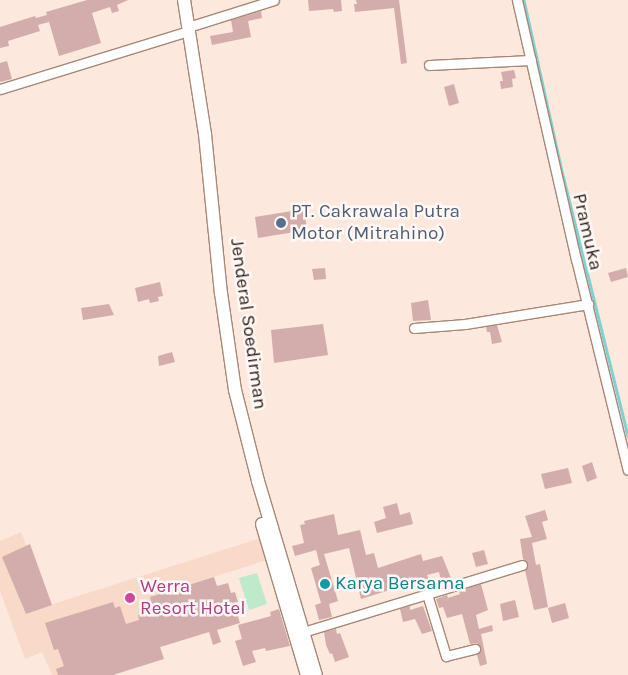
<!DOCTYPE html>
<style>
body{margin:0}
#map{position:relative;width:628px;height:675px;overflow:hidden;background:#fce8dd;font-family:Karla,sans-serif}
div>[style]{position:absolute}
.built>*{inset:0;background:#f9d9c7}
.green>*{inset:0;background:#bceacb}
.stream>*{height:2.5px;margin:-1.25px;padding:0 1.25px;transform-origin:1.25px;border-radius:1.25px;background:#80d1d1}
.building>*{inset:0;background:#d3adab}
.roads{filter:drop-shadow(1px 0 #a68877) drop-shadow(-1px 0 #a68877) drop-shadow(0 1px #a68877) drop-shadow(0 -1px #a68877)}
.minor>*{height:9px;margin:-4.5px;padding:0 4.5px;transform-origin:4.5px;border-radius:4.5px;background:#fff}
.highway>*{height:12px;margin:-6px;padding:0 6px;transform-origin:6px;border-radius:6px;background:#fff}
.dots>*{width:14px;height:14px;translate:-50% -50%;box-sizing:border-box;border:2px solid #fff8f4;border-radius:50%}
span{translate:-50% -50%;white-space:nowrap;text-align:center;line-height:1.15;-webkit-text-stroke:5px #fff8f4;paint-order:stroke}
.service-label{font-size:19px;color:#4e5e75}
.left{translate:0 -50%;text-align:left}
.street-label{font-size:19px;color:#30241d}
.culture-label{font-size:19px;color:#0d838f}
.hotel-label{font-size:19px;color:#b23c85}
</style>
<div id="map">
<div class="built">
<i style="clip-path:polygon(21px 532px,50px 605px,261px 538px,267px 560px,185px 586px,200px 635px,77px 673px,77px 675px,52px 675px,42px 652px,25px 659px,0 591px,0 541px)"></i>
</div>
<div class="green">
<i style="clip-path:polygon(257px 573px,267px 604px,249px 610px,239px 578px)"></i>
</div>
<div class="stream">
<i style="left:524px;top:0;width:167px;rotate:77.5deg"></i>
<i style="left:560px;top:163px;width:281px;rotate:76deg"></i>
</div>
<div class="building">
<i style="clip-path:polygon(87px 0,128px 0,117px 5px,119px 11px,112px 13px,110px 7px,92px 13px,101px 43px,59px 56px,49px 22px,38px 25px,40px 31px,8px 41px,9px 46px,0 48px,0 27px,35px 16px,36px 18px,47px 15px,46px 12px)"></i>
<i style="clip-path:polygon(308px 0,341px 0,342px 11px,334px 12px,333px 9px,309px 11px)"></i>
<i style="clip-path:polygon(356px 0,399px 0,407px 63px,401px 64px,394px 8px,355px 12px,354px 4px,357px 4px)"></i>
<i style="clip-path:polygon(261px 11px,262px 18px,248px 21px,251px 37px,212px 45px,210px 36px,233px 32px,231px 20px)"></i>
<i style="clip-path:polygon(7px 61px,12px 79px,0 82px,0 63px)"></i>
<i style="clip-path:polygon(514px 70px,516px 78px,512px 79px,513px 87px,501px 89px,500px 81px,503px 81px,501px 72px)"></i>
<i style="clip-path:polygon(454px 84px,459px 103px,449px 106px,444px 87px)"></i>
<i style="clip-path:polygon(304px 209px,307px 230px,258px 238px,255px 217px)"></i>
<i style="clip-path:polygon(325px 268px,326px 279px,314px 280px,312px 269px)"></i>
<i style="clip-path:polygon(626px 268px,628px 277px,611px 282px,608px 273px)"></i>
<i style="clip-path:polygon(160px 282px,163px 296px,158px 297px,159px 301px,150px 303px,149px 299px,138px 302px,135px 288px)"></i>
<i style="clip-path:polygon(428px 300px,431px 320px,413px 321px,411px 303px)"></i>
<i style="clip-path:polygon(109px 304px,114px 315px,83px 320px,81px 308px)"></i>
<i style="clip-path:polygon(323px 324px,328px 355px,274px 363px,271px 330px)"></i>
<i style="clip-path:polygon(497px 325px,502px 342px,492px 344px,490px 332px,487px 332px,486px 327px)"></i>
<i style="clip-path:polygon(172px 352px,175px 362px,159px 366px,158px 356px)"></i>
<i style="clip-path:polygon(592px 462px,597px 478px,587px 482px,582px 466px)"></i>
<i style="clip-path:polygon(568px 468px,572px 483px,545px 489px,541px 474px)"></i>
<i style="clip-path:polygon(397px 503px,400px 515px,410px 512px,413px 524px,377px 533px,374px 522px,386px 518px,383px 507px)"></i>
<i style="clip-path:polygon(545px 510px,548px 520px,542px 522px,547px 539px,532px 543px,536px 565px,540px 564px,548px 607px,534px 610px,525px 570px,528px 564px,523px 559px,520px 539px,532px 537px,525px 516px)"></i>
<i style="clip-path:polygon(334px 514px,338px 535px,360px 530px,366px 555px,374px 553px,378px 568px,421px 554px,423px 561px,442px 556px,451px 578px,441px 581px,439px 572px,427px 575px,430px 584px,410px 589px,409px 584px,361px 599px,349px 548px,324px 554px,338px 601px,329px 604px,332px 617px,319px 620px,315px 605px,321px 603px,311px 568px,320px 565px,316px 550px,295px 556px,292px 546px,304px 543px,300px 525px,305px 524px,304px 521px)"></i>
<i style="clip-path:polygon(30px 544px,52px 605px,26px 614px,2px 557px)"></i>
<i style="clip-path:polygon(484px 550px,488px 564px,476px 567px,472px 553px)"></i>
<i style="clip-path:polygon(214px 577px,217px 586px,228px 583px,231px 593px,235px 592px,238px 602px,234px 603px,240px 623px,217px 630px,221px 642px,213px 645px,209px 632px,160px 647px,164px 659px,113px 675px,58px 675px,56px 669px,64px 666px,58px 649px,54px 650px,45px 623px,113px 602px,115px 608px,120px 606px,126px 624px,139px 620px,138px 615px,154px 611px,150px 597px)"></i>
<i style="clip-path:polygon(481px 584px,488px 610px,476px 615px,479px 629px,492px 625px,493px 631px,481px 634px,487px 664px,480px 666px,477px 655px,481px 647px,477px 643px,470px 644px,462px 614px,447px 618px,443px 607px,439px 608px,436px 599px,447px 595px,448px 598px,460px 594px,459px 591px)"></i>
<i style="clip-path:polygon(515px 600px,519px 617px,503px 621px,500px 604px)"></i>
<i style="clip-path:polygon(565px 603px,569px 618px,552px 623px,548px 608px)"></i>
<i style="clip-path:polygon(410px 606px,410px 610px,423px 606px,432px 631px,422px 634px,415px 619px,403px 622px,400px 609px)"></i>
<i style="clip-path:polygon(279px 609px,290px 646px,266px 651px,265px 648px,252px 651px,256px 662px,243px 666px,235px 641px,242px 639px,238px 625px,271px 616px,270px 612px)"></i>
<i style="clip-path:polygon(336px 629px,337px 634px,340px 633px,349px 657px,335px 662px,332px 653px,330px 654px,326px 645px,324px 632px)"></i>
</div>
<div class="roads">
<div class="minor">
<i style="left:517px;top:0;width:266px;rotate:77.2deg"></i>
<i style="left:576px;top:259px;width:217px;rotate:76.2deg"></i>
<i style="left:188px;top:27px;width:90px;rotate:-17.4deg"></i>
<i style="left:429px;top:65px;width:102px;rotate:-2.8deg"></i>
<i style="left:0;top:89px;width:190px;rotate:-17.1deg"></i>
<i style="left:414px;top:328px;width:51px;rotate:-4.5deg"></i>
<i style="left:465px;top:324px;width:125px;rotate:-9.2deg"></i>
<i style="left:427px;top:594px;width:65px;rotate:73deg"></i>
<i style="left:446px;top:656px;width:30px;rotate:-14deg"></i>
<i style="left:303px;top:632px;width:229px;rotate:-17deg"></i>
</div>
<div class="highway">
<i style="left:184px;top:0;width:136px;rotate:81.1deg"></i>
<i style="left:205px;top:134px;width:160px;rotate:84.3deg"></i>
<i style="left:221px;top:293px;width:98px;rotate:81.8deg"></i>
<i style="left:235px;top:390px;width:94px;rotate:75.8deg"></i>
<i style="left:258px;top:481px;width:202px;rotate:73.4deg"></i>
<i style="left:262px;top:524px;width:158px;rotate:73.4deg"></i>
</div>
</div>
<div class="dots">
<i style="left:281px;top:223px;background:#5c6f8a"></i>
<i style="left:325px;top:584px;background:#0f9aa8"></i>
<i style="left:130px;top:598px;background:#d1479c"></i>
</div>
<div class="service-label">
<span class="left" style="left:291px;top:223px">PT. Cakrawala Putra<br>Motor (Mitrahino)</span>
</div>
<div class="street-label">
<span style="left:587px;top:232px;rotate:77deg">Pramuka</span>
<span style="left:248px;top:324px;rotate:82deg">Jenderal Soedirman</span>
</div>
<div class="culture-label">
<span class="left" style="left:335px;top:584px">Karya Bersama</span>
</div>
<div class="hotel-label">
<span class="left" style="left:140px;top:598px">Werra<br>Resort Hotel</span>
</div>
</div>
